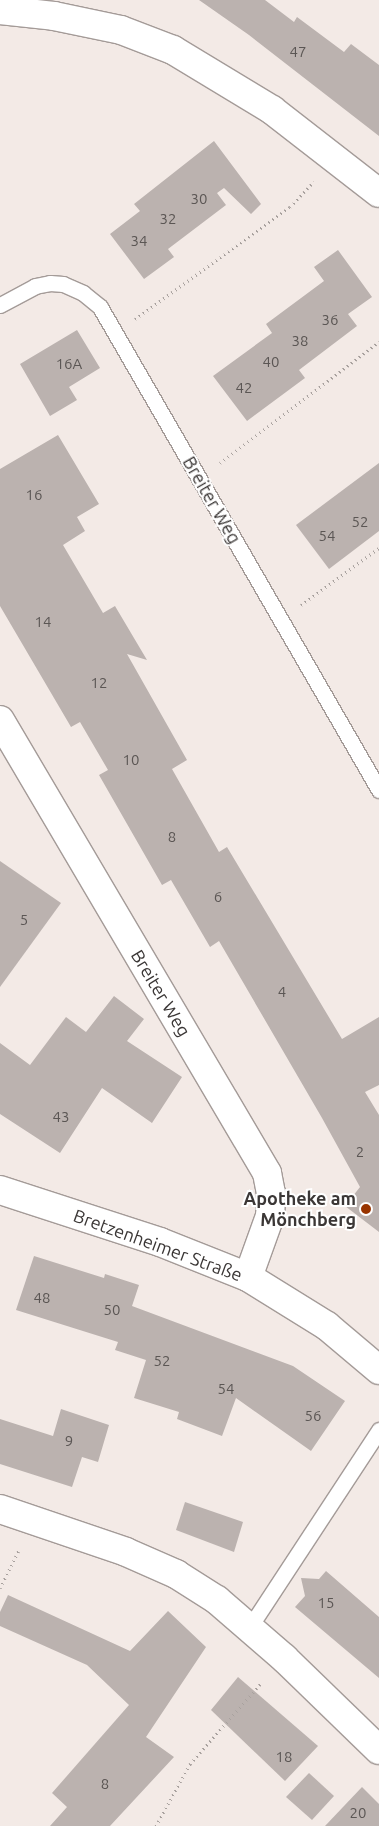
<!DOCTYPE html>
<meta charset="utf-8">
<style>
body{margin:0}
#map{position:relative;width:379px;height:1826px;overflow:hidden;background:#f3eae6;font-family:Ubuntu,sans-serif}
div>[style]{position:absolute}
.building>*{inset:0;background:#bbb2af}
.path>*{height:3px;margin-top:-1.5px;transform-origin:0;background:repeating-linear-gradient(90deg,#a8a19e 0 1px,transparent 0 5px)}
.roads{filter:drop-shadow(1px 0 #a49b98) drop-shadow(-1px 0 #a49b98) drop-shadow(0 1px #a49b98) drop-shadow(0 -1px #a49b98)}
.lane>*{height:15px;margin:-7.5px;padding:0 7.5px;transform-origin:7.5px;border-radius:7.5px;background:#fff}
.street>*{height:28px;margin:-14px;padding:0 14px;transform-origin:14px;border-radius:14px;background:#fff}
.dots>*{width:14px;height:14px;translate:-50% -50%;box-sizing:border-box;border:2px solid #fff;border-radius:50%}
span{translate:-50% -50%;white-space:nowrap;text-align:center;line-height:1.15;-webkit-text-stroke:4px #fff;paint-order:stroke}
.number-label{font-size:15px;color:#5b5654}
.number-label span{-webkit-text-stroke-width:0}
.street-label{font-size:18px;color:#3b3736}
.poi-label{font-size:18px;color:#3b3736;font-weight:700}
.right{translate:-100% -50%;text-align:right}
</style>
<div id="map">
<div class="building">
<i style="clip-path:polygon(199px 0,265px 0,294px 22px,297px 17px,344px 52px,351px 44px,379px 65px,379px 136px,249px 35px)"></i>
<i style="clip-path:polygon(214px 141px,261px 204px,251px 214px,224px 188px,217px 193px,226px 205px,168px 249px,174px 257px,144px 279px,110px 234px,140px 211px,134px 204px)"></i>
<i style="clip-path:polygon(338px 250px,372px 297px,348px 314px,357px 326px,299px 370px,305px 378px,247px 421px,213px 376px,272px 333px,266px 324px,324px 281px,314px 267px)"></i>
<i style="clip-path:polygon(77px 330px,100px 368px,69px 387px,77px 400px,50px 416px,20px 364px)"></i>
<i style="clip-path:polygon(58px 435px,99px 504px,77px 517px,85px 531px,63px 545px,103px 613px,115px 606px,147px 660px,127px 654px,187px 760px,172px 769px,219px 852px,227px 847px,342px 1039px,379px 1017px,379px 1085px,365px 1092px,379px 1115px,379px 1232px,345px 1206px,360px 1187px,322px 1118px,219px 941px,210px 947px,171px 880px,162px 885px,99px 775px,108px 770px,80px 722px,71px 727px,0 606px,0 469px)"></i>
<i style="clip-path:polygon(379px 463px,379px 531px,329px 569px,296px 525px)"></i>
<i style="clip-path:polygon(0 861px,61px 903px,0 987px)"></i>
<i style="clip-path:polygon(114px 996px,144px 1019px,127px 1041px,182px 1077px,152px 1123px,102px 1088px,60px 1153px,0 1114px,0 1043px,30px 1065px,66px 1017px,86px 1032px)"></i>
<i style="clip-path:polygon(34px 1256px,104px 1278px,105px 1274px,139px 1285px,132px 1306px,293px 1366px,345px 1401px,311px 1451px,236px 1398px,222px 1436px,177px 1419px,179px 1412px,134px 1398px,146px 1360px,115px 1350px,118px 1342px,16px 1310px)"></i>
<i style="clip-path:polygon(61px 1409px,109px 1425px,98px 1462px,82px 1457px,72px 1487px,0 1464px,0 1419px,53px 1436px)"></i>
<i style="clip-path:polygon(185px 1502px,243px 1522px,234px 1552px,176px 1530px)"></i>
<i style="clip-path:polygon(326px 1571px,379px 1617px,379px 1678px,295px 1607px,305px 1596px,301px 1578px,319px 1579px)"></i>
<i style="clip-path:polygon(8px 1595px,130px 1651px,168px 1611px,206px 1647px,146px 1737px,174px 1757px,110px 1826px,50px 1826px,67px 1807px,52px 1793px,129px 1705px,87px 1665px,0 1626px,0 1612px)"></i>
<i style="clip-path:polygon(238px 1677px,318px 1746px,285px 1781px,211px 1710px)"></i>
<i style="clip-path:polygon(309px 1773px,334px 1796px,312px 1820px,286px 1797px)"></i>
<i style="clip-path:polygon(362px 1787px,379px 1804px,379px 1826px,325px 1826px)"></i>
</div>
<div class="path">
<i style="left:135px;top:319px;width:191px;rotate:-35.9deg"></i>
<i style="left:290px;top:207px;width:35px;rotate:-47deg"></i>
<i style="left:220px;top:463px;width:200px;rotate:-37.3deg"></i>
<i style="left:301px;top:605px;width:97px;rotate:-36.2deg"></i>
<i style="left:0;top:1588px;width:42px;rotate:-63.4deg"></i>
<i style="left:156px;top:1826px;width:71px;rotate:-61.3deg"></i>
<i style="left:190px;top:1764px;width:109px;rotate:-48.7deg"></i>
</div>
<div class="roads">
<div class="lane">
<i style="left:0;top:305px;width:40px;rotate:-28deg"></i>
<i style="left:35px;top:286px;width:15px;rotate:-11deg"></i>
<i style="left:50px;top:283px;width:13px;rotate:4deg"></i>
<i style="left:63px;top:284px;width:22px;rotate:24deg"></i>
<i style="left:83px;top:293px;width:22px;rotate:39deg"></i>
<i style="left:100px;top:307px;width:558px;rotate:59.99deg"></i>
<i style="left:249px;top:1628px;width:237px;rotate:-56.7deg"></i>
</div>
<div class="street">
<i style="left:0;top:10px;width:54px;rotate:6.3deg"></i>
<i style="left:54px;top:16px;width:68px;rotate:11.8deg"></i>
<i style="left:121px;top:30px;width:56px;rotate:21deg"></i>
<i style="left:173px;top:50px;width:116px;rotate:31.2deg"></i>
<i style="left:272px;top:110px;width:135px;rotate:37.8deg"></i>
<i style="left:0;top:720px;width:526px;rotate:59.48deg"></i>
<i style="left:267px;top:1173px;width:20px;rotate:79deg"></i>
<i style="left:271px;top:1193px;width:23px;rotate:92deg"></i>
<i style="left:270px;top:1216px;width:65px;rotate:109.8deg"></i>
<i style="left:0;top:1190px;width:168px;rotate:18deg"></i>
<i style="left:160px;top:1242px;width:95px;rotate:21.7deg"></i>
<i style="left:248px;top:1277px;width:93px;rotate:31.8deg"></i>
<i style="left:327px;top:1326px;width:68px;rotate:40.2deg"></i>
<i style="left:0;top:1509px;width:133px;rotate:18.8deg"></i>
<i style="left:126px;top:1552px;width:55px;rotate:23.7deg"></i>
<i style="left:176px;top:1574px;width:49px;rotate:32.4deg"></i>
<i style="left:217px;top:1600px;width:89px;rotate:40.9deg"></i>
<i style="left:284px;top:1658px;width:132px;rotate:44.1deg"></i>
</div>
</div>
<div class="dots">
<i style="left:366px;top:1209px;background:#983400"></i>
</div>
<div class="number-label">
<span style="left:298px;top:52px">47</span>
<span style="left:199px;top:199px">30</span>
<span style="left:168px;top:219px">32</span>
<span style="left:139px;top:241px">34</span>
<span style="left:330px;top:320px">36</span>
<span style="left:300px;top:341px">38</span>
<span style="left:271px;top:362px">40</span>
<span style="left:69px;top:364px">16A</span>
<span style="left:244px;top:388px">42</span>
<span style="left:34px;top:495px">16</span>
<span style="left:360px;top:522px">52</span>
<span style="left:327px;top:536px">54</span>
<span style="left:43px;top:622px">14</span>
<span style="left:99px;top:683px">12</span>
<span style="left:131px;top:760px">10</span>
<span style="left:172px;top:837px">8</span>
<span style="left:218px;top:897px">6</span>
<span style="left:24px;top:920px">5</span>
<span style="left:282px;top:992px">4</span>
<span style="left:61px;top:1117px">43</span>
<span style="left:360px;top:1152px">2</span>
<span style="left:42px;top:1298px">48</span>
<span style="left:112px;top:1310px">50</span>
<span style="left:162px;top:1361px">52</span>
<span style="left:226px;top:1389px">54</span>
<span style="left:313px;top:1416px">56</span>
<span style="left:69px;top:1441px">9</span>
<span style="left:326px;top:1603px">15</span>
<span style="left:284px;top:1757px">18</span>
<span style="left:105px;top:1784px">8</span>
<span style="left:358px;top:1813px">20</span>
</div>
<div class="street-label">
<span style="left:212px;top:500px;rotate:60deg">Breiter Weg</span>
<span style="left:161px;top:993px;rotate:59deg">Breiter Weg</span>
<span style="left:158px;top:1245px;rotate:20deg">Bretzenheimer Straße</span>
</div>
<div class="poi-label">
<span class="right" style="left:356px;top:1209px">Apotheke am<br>Mönchberg</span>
</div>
</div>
